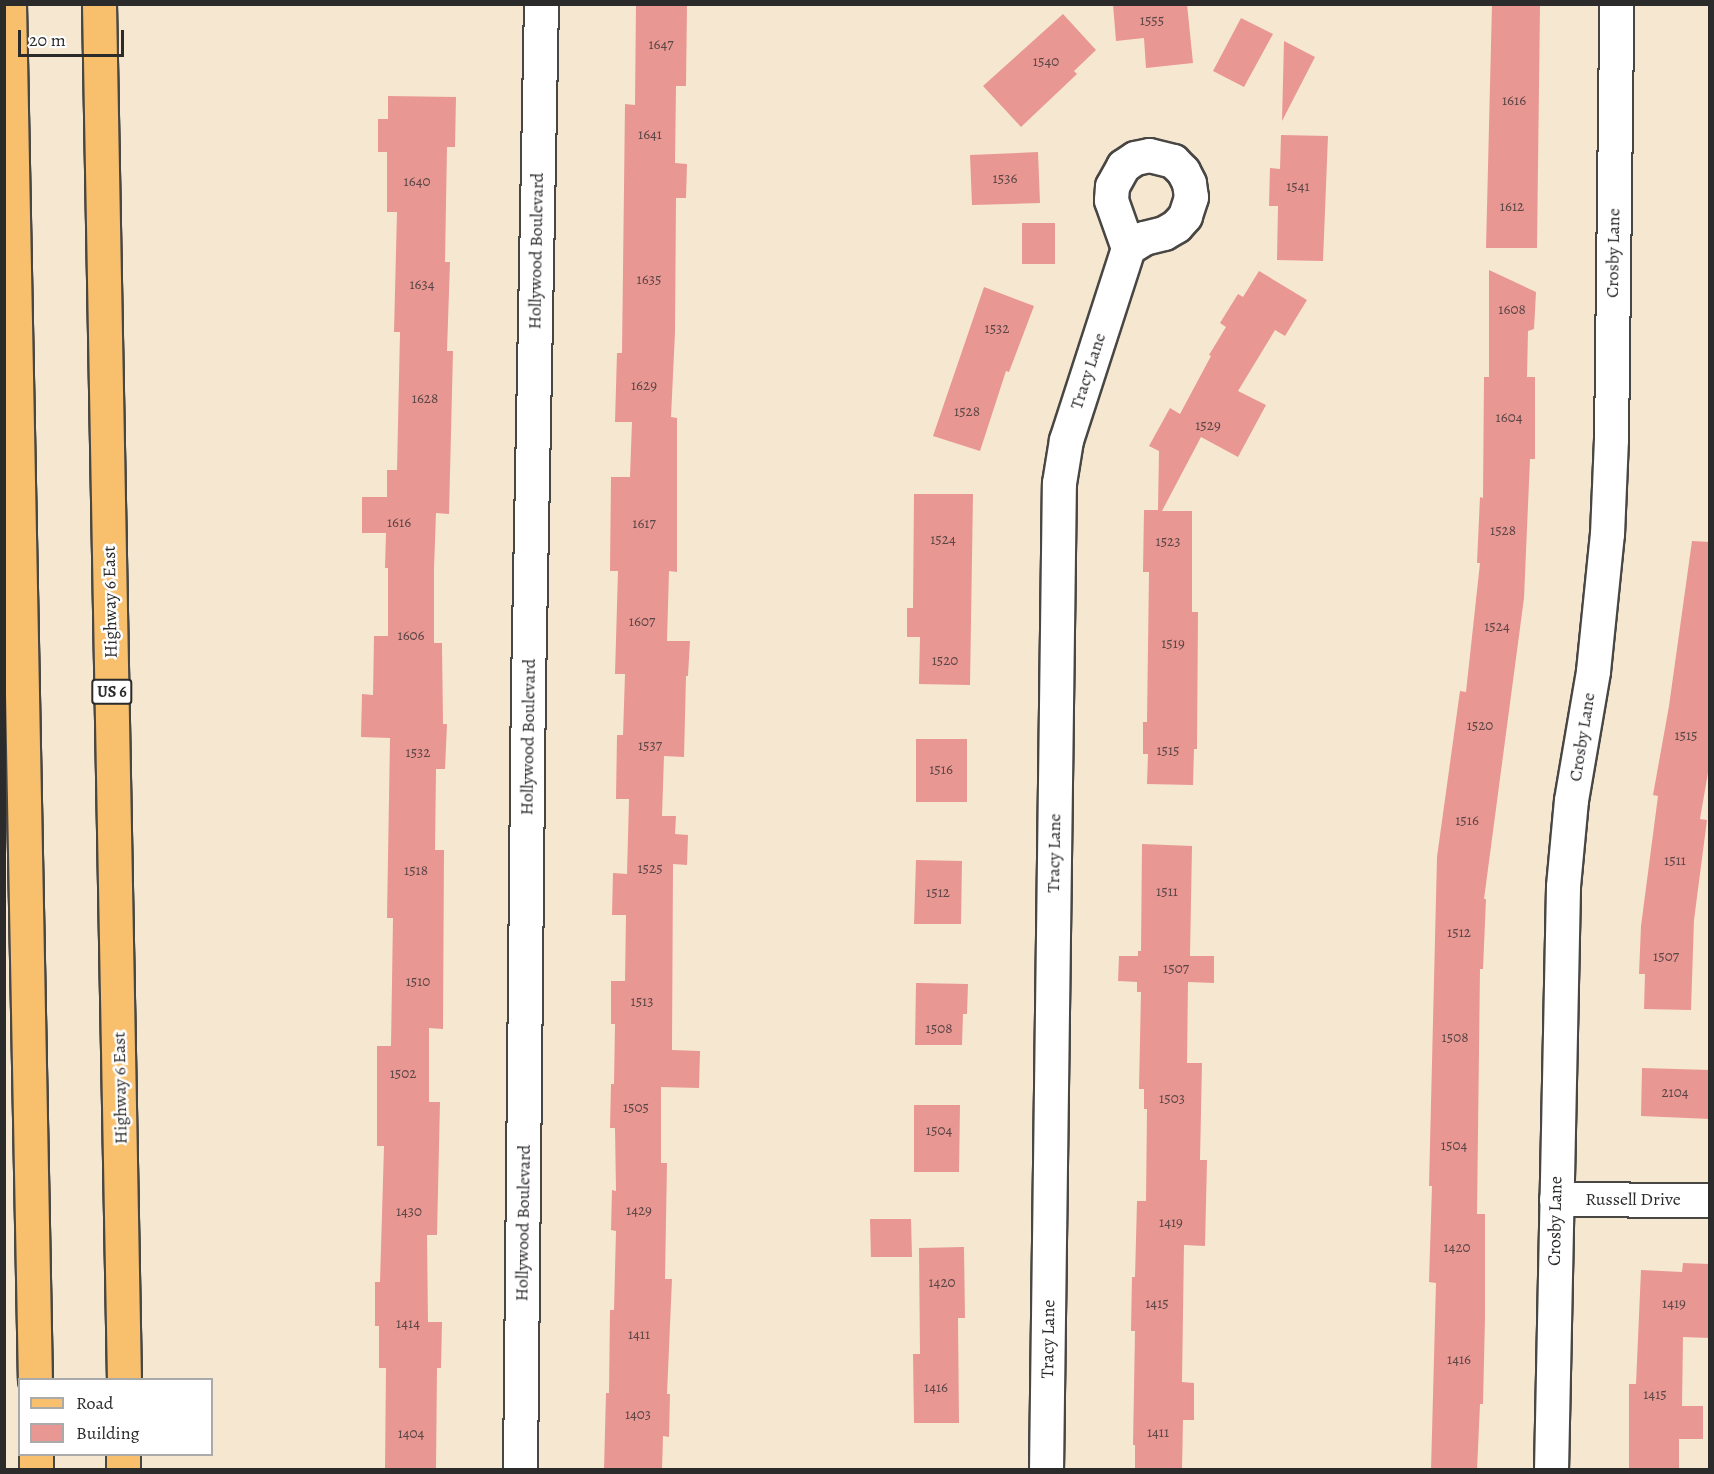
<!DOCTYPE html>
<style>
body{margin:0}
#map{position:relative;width:1714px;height:1474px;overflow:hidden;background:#f6e7d1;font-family:Alegreya,serif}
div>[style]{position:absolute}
.building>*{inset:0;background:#e99793}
.roads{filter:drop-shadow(2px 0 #494744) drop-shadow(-2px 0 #494744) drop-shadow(0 2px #494744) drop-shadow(0 -2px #494744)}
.minor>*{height:33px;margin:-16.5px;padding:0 16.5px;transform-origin:16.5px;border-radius:16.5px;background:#fff}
.major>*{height:33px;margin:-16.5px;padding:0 16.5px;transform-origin:16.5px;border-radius:16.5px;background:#f8bf6c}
span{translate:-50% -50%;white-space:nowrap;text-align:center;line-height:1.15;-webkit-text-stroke:5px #fff;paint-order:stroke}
.number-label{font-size:15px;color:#5a4645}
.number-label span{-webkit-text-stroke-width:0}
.shield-label span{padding:2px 4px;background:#fff;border:2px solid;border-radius:4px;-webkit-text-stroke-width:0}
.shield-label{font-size:16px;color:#2b2b2b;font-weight:700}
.street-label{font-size:18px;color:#2b2b2b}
.frame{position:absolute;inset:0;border:6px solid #2b2b2b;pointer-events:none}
.legend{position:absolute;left:18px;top:1378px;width:195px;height:78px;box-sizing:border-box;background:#fff;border:2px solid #aaa;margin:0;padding:8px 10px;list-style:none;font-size:18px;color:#2b2b2b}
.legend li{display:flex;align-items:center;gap:12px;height:30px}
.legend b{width:30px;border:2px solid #aaa}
.scale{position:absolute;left:18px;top:30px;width:106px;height:27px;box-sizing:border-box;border:3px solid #2b2b2b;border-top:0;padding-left:8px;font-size:18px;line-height:21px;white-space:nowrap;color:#2b2b2b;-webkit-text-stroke:4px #fff;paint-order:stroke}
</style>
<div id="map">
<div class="building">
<i style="clip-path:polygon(636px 4px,687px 4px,686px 86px,676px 86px,675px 163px,687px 164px,686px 198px,676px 198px,675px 332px,671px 417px,677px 418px,677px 572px,669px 571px,667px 641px,690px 641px,688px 676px,686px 676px,684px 757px,664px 756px,662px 816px,676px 816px,675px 834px,688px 835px,687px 865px,673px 864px,672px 1050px,700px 1051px,699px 1088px,661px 1087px,661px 1163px,667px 1163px,665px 1279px,672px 1279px,667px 1394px,670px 1394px,669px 1437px,663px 1436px,662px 1470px,604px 1470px,606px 1393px,609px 1393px,610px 1310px,614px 1310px,616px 1231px,611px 1230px,612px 1190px,616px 1191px,615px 1128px,610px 1128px,611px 1084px,614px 1084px,615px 1024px,611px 1024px,611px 981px,625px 981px,626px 915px,612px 915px,613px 873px,627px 874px,629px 799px,616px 799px,617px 735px,623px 735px,625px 674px,615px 674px,618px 571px,610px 571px,611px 477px,630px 477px,632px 422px,615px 422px,617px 353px,622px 353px,625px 104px,635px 105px)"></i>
<i style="clip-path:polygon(1113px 4px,1187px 4px,1193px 63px,1146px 68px,1144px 38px,1116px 41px)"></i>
<i style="clip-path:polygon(1492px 4px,1540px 4px,1537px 248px,1486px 248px)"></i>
<i style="clip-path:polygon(1063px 14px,1096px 50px,1074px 71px,1077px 74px,1021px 127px,983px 86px)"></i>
<i style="clip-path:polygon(1241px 18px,1273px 34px,1244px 87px,1213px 71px)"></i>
<i style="clip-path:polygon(1284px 41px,1315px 57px,1282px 121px)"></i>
<i style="clip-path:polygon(388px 96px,456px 97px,455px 147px,447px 147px,445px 262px,450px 262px,447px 351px,453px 351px,449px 514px,436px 513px,434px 569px,434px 643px,442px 643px,443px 724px,447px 724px,445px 769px,436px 769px,435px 850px,444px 850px,443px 1029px,429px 1028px,429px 1102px,440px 1102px,437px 1235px,427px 1235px,428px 1322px,442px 1322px,441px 1368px,437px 1368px,436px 1470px,385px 1470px,386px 1368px,379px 1368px,379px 1326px,375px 1326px,375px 1282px,380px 1282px,384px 1146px,377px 1146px,377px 1046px,391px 1046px,393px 918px,387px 918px,390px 738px,361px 737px,362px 694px,373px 695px,374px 636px,388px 636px,388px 568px,385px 568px,386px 533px,362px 533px,362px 497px,387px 497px,387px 470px,397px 470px,400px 332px,394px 332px,397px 212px,387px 212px,387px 152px,378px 152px,378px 119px,388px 119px)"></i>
<i style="clip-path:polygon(1281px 135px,1328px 136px,1323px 261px,1277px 260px,1278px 206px,1269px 206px,1270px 168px,1280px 169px)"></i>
<i style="clip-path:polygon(1038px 152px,1040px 203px,972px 205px,970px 155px)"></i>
<i style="clip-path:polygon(1022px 223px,1055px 223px,1055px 264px,1022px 264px)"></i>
<i style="clip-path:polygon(1489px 270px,1536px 292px,1534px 329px,1528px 331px,1527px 377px,1535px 377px,1535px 459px,1530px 459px,1524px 598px,1484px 899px,1486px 899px,1483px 969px,1480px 969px,1477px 1214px,1485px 1214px,1485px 1317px,1483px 1404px,1480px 1404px,1477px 1470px,1431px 1470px,1436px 1283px,1429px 1282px,1432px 1186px,1429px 1186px,1437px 857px,1460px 691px,1466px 692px,1480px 563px,1477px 563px,1480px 497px,1483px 498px,1484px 377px,1489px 377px)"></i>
<i style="clip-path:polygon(1259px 271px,1307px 300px,1285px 336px,1275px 330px,1238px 391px,1266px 405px,1238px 457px,1201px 437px,1162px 511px,1192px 511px,1192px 612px,1198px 612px,1197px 749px,1194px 749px,1193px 785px,1147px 784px,1148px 754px,1143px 754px,1143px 722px,1147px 722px,1149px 572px,1143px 572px,1144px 510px,1158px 510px,1159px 451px,1149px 446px,1170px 408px,1180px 414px,1211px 356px,1209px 355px,1226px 327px,1220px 323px,1238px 294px,1243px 297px)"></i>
<i style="clip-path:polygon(984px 287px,1034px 306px,1009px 372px,1006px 371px,980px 451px,933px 436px)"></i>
<i style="clip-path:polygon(914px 494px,973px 494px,970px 685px,919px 684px,920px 637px,907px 637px,907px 608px,913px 608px)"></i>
<i style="clip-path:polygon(1692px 541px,1710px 542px,1710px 761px,1700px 819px,1707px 820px,1694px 920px,1691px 1010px,1644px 1009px,1645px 974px,1639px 974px,1641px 926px,1658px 796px,1653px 795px,1669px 706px)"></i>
<i style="clip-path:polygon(916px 739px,967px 739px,967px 802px,916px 802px)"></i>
<i style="clip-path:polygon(1142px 844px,1192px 846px,1190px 956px,1214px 956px,1214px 983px,1188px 982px,1187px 1063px,1202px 1063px,1200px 1160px,1207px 1160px,1205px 1246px,1184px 1245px,1182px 1382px,1194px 1383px,1194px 1420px,1183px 1420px,1182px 1470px,1135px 1470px,1135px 1445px,1133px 1445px,1135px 1331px,1131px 1331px,1132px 1277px,1135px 1277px,1137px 1201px,1146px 1201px,1147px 1109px,1144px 1109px,1144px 1089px,1139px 1089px,1141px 992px,1137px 992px,1137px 982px,1118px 981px,1119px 956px,1138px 956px,1138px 951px,1141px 951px)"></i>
<i style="clip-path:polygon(916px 860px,962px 861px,961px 924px,914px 924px)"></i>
<i style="clip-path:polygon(916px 983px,968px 984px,967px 1014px,963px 1014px,962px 1045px,915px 1045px)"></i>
<i style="clip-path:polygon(1642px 1068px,1710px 1070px,1710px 1119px,1641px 1116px)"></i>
<i style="clip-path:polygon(914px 1105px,960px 1105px,959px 1172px,914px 1172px)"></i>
<i style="clip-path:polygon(870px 1219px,911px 1219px,912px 1257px,871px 1257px)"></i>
<i style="clip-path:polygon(964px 1247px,965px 1318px,958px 1318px,959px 1423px,914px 1423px,913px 1354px,920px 1354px,919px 1248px)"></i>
<i style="clip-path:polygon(1683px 1263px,1710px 1264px,1710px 1338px,1683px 1337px,1682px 1406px,1703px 1406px,1703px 1439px,1679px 1439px,1679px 1470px,1629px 1470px,1629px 1384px,1636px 1384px,1641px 1270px,1682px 1272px)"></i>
</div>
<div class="roads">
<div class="minor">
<i style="left:1149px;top:155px;width:25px;rotate:14deg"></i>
<i style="left:1173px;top:161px;width:14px;rotate:45deg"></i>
<i style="left:1183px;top:171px;width:13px;rotate:63deg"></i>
<i style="left:1189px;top:183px;width:14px;rotate:82deg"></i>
<i style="left:1191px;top:197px;width:20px;rotate:108deg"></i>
<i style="left:1185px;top:216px;width:13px;rotate:132deg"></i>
<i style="left:1176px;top:226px;width:14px;rotate:150deg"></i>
<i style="left:1164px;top:233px;width:21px;rotate:166deg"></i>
<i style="left:1144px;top:238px;width:19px;rotate:148deg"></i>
<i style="left:1128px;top:248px;width:51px;rotate:-109.5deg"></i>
<i style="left:1111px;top:200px;width:14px;rotate:-86deg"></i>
<i style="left:1112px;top:186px;width:23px;rotate:-61deg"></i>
<i style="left:1123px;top:166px;width:14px;rotate:-34deg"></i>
<i style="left:1135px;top:158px;width:14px;rotate:-12deg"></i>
<i style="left:1556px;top:1199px;width:154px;rotate:0.4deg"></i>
<i style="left:520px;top:1470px;width:785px;rotate:-89.42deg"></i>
<i style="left:528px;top:685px;width:681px;rotate:-88.91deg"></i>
<i style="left:1046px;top:1470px;width:987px;rotate:-89.25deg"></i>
<i style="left:1059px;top:483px;width:44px;rotate:-80.8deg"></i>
<i style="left:1066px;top:440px;width:202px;rotate:-72.1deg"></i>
<i style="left:1551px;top:1470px;width:584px;rotate:-88.82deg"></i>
<i style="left:1563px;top:886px;width:86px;rotate:-84.7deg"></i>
<i style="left:1571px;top:800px;width:131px;rotate:-80.3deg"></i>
<i style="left:1593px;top:671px;width:138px;rotate:-84.2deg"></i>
<i style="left:1607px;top:534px;width:95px;rotate:-87.6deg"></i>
<i style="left:1611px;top:439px;width:435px;rotate:-89.3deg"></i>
</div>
<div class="major">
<i style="left:9px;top:4px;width:1376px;rotate:88.92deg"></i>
<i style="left:99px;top:4px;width:1376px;rotate:88.96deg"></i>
<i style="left:36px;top:1454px;width:16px;rotate:90deg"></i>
<i style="left:123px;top:1470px;width:16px;rotate:-90deg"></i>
</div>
</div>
<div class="number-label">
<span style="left:1152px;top:21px">1555</span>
<span style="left:661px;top:45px">1647</span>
<span style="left:1046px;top:62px">1540</span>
<span style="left:1514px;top:101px">1616</span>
<span style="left:650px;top:135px">1641</span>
<span style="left:1005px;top:179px">1536</span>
<span style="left:417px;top:182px">1640</span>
<span style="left:1298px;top:187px">1541</span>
<span style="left:1512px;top:207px">1612</span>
<span style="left:649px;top:280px">1635</span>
<span style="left:422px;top:285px">1634</span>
<span style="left:1512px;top:310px">1608</span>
<span style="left:997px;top:329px">1532</span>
<span style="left:644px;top:386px">1629</span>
<span style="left:425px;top:399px">1628</span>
<span style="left:967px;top:412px">1528</span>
<span style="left:1509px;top:418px">1604</span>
<span style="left:1208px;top:426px">1529</span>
<span style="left:399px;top:523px">1616</span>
<span style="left:644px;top:524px">1617</span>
<span style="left:1503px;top:531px">1528</span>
<span style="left:943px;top:540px">1524</span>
<span style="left:1168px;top:542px">1523</span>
<span style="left:642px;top:622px">1607</span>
<span style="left:1497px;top:627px">1524</span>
<span style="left:411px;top:636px">1606</span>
<span style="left:1173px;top:644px">1519</span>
<span style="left:945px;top:661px">1520</span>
<span style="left:1480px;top:726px">1520</span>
<span style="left:1686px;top:736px">1515</span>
<span style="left:650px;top:746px">1537</span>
<span style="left:1168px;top:751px">1515</span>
<span style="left:418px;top:753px">1532</span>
<span style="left:941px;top:770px">1516</span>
<span style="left:1467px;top:821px">1516</span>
<span style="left:1675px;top:861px">1511</span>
<span style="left:650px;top:869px">1525</span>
<span style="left:416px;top:871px">1518</span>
<span style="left:1167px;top:892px">1511</span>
<span style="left:938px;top:893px">1512</span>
<span style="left:1459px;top:933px">1512</span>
<span style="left:1666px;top:957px">1507</span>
<span style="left:1176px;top:969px">1507</span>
<span style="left:418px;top:982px">1510</span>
<span style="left:642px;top:1002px">1513</span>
<span style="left:939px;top:1029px">1508</span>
<span style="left:1455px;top:1038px">1508</span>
<span style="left:403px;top:1074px">1502</span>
<span style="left:1675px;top:1093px">2104</span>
<span style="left:1172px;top:1099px">1503</span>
<span style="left:636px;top:1108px">1505</span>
<span style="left:939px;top:1131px">1504</span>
<span style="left:1454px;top:1146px">1504</span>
<span style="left:639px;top:1211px">1429</span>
<span style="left:409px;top:1212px">1430</span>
<span style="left:1171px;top:1223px">1419</span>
<span style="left:1457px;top:1248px">1420</span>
<span style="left:942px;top:1283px">1420</span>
<span style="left:1157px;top:1304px">1415</span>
<span style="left:1674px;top:1304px">1419</span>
<span style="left:408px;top:1324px">1414</span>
<span style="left:639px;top:1335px">1411</span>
<span style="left:1459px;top:1360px">1416</span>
<span style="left:936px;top:1388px">1416</span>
<span style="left:1655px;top:1395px">1415</span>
<span style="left:638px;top:1415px">1403</span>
<span style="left:1158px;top:1433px">1411</span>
<span style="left:411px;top:1434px">1404</span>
</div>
<div class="shield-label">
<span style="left:112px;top:692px">US 6</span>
</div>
<div class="street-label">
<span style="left:536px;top:251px;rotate:-89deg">Hollywood Boulevard</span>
<span style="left:1613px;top:253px;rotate:-89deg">Crosby Lane</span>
<span style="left:1088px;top:371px;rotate:-72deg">Tracy Lane</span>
<span style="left:110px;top:602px;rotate:-91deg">Highway 6 East</span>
<span style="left:528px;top:737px;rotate:-89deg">Hollywood Boulevard</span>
<span style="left:1582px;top:737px;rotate:-81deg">Crosby Lane</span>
<span style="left:1054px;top:853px;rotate:-89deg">Tracy Lane</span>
<span style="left:120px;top:1088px;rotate:-91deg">Highway 6 East</span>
<span style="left:1633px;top:1199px">Russell Drive</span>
<span style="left:1555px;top:1221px;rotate:-89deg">Crosby Lane</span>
<span style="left:523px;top:1223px;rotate:-89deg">Hollywood Boulevard</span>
<span style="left:1048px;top:1339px;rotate:-89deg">Tracy Lane</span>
</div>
<div class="frame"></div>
<ul class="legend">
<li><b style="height:8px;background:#f8bf6c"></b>Road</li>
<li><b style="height:16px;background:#e99793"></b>Building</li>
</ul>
<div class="scale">20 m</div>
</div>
